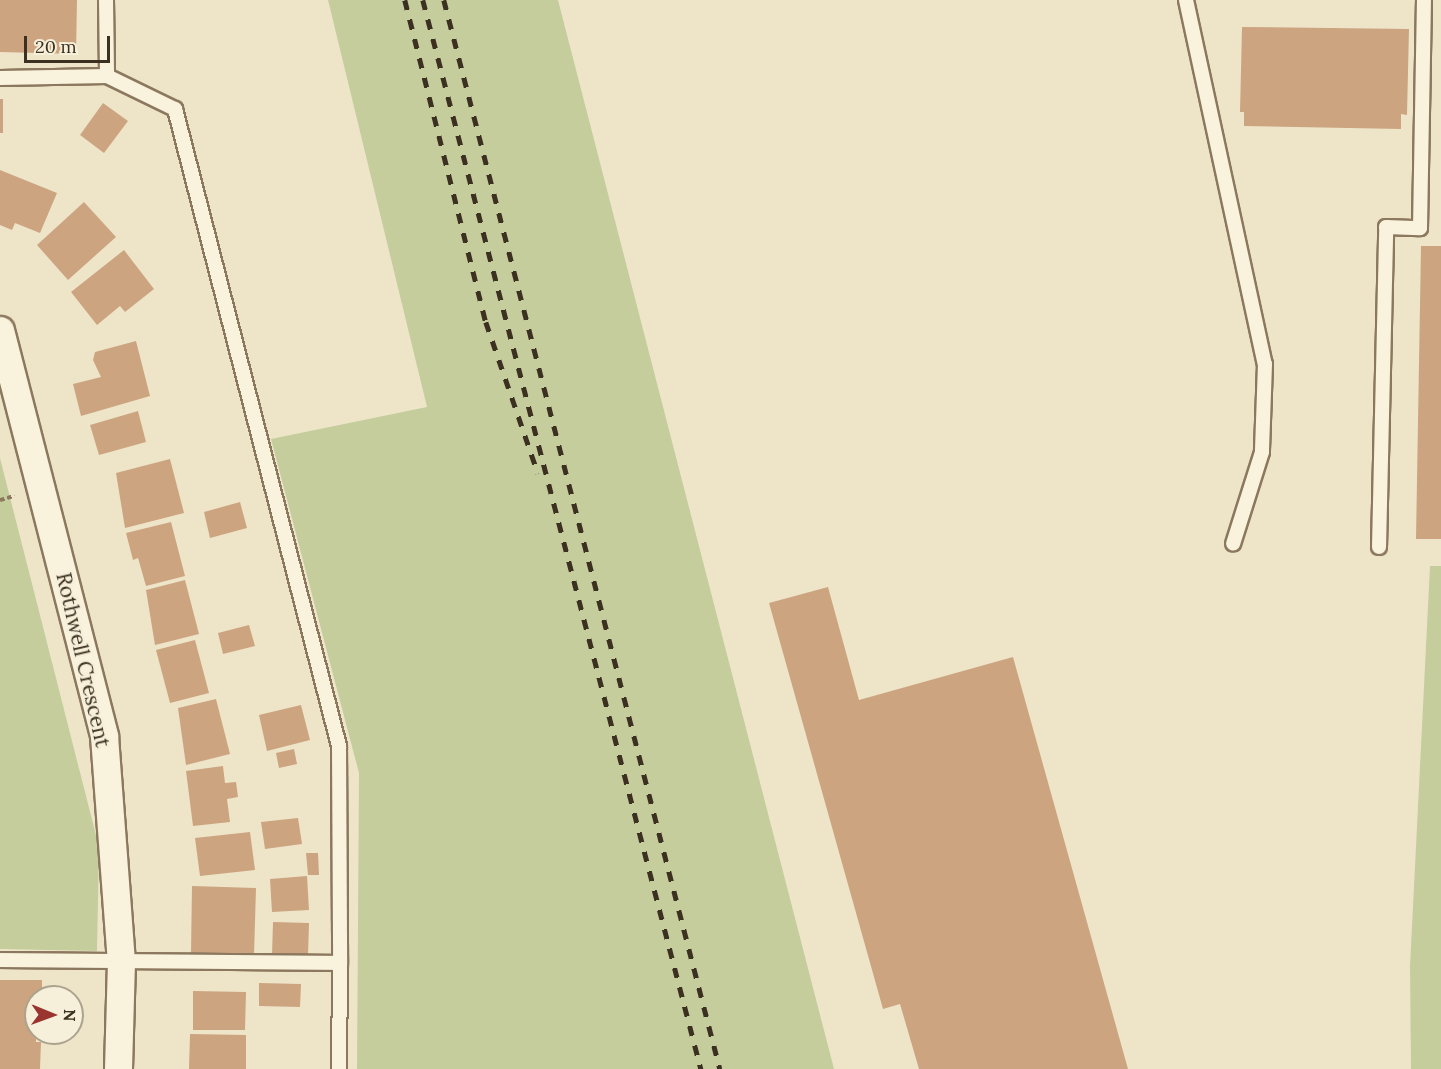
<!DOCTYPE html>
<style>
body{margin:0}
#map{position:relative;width:1441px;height:1069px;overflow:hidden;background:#eee5c9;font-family:Lora,serif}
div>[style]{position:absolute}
.green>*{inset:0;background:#c5cd9d}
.building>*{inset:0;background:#cca480}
.path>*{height:4px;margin-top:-2px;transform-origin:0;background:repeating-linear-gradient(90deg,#8b785e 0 4.5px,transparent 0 7.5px)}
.roads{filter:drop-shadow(2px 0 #8b785e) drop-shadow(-2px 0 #8b785e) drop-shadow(0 2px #8b785e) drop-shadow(0 -2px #8b785e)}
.service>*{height:14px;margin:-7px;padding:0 7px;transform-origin:7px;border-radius:7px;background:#f9f2dd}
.minor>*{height:27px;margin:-13.5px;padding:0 13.5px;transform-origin:13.5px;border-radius:13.5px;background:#f9f2dd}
.rail>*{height:4.5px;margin-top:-2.25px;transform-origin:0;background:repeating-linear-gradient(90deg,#3c3021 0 10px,transparent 0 20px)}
span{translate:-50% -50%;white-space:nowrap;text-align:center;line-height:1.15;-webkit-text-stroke:4.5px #f6efd9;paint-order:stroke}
.street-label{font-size:21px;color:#3c3021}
.north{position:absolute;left:24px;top:985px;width:60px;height:60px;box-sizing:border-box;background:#f6efd9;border:2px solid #aca38f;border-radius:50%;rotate:91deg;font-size:16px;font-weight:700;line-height:24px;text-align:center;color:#3c3021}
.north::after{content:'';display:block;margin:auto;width:21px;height:27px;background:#99342e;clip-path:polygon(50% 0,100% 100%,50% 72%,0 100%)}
.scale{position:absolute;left:24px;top:36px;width:86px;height:27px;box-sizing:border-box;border:3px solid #3c3021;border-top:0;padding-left:8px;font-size:18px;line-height:21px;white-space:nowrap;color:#3c3021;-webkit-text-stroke:4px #f6efd9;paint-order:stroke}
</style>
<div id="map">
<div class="green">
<i style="clip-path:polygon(328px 0,558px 0,834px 1069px,357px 1069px,359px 773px,271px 439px,427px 407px)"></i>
<i style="clip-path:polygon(0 458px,99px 847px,97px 951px,0 949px)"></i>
<i style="clip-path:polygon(1430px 566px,1441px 566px,1441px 1069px,1411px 1069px,1410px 966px)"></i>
</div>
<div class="building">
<i style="clip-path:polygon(0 0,77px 0,76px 54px,0 52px)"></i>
<i style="clip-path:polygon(1242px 27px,1409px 29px,1407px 115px,1401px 114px,1401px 129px,1244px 126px,1244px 112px,1240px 112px)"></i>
<i style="clip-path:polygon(0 99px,3px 99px,3px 133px,0 133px)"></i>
<i style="clip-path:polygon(103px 103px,128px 121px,104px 153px,80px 135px)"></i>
<i style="clip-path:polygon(0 170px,57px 193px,40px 233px,15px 223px,12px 230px,0 225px)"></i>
<i style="clip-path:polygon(84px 202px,116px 237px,68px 280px,37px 245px)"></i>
<i style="clip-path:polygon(1421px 246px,1441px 246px,1441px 539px,1416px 539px)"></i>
<i style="clip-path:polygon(124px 250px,154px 289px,125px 312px,120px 306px,97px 325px,71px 292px)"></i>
<i style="clip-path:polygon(136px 341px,150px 396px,81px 416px,73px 384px,101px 377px,93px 360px,95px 352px)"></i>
<i style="clip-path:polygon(138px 411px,146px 442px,99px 455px,90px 425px)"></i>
<i style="clip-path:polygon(170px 459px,184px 513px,125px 528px,116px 473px)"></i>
<i style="clip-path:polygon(240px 502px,247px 528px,210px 538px,204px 512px)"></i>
<i style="clip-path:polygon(171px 522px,185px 576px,146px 586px,138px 558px,133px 560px,126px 533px)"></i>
<i style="clip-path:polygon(185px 580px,199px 634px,155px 645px,146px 590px)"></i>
<i style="clip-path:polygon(828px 587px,859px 700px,1013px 657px,1128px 1069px,919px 1069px,900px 1004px,883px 1009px,769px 603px)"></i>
<i style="clip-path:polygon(249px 625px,255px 646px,223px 654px,218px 633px)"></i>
<i style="clip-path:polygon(195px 640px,209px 693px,170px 703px,156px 650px)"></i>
<i style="clip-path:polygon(216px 699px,230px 754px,186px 765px,178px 708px)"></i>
<i style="clip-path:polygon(301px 705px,310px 740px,267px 751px,259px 715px)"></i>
<i style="clip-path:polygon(294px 749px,297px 764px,279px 768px,276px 753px)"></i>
<i style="clip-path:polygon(223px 766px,225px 783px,236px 782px,238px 797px,227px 799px,230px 822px,193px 826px,186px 771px)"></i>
<i style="clip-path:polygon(298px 818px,302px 844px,265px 849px,261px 822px)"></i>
<i style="clip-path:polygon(250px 832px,255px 870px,200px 876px,195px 838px)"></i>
<i style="clip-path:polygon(306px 853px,318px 853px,319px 875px,308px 875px)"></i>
<i style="clip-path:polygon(307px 876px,309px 910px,272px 912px,270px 879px)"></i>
<i style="clip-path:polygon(192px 886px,256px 888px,254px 955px,191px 953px)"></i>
<i style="clip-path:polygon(273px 922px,309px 923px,308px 956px,272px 955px)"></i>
<i style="clip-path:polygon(0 980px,42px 980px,42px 997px,36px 997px,36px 1042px,41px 1042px,40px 1069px,0 1069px)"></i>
<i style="clip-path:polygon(259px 983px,301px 984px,300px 1007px,259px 1006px)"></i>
<i style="clip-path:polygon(193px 991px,246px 992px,245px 1030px,193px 1030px)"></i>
<i style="clip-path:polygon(190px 1034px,246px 1035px,246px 1069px,189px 1069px)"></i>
</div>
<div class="path">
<i style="left:0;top:500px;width:15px;rotate:-16deg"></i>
</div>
<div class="roads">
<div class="service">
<i style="left:106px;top:0;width:76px;rotate:89.2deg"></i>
<i style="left:1186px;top:0;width:372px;rotate:77.8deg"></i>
<i style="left:1265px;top:364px;width:88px;rotate:92deg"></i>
<i style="left:1262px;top:452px;width:96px;rotate:107.5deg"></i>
<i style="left:0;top:78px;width:107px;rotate:-1.1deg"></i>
<i style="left:107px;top:76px;width:76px;rotate:25.9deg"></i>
<i style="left:175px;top:109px;width:658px;rotate:75.56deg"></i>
<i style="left:339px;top:746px;width:217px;rotate:89.7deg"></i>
<i style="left:1379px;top:547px;width:320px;rotate:-88.7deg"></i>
<i style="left:1386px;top:227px;width:34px;rotate:2deg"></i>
<i style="left:1420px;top:228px;width:228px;rotate:-89deg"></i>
<i style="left:0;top:960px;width:340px;rotate:0.5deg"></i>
<i style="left:340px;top:963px;width:106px;rotate:90.5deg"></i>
</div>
<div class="minor">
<i style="left:0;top:330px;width:419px;rotate:75.6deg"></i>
<i style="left:104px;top:736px;width:226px;rotate:85.7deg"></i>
<i style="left:121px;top:961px;width:108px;rotate:91.6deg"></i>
</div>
</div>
<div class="rail">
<i style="left:405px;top:0;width:332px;rotate:75.9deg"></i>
<i style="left:486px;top:322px;width:160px;rotate:71deg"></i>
<i style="left:423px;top:0;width:1105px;rotate:75.42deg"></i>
<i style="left:444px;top:0;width:1104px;rotate:75.52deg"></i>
</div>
<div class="street-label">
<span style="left:83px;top:660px;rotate:77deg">Rothwell Crescent</span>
</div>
<div class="north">N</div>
<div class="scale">20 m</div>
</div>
